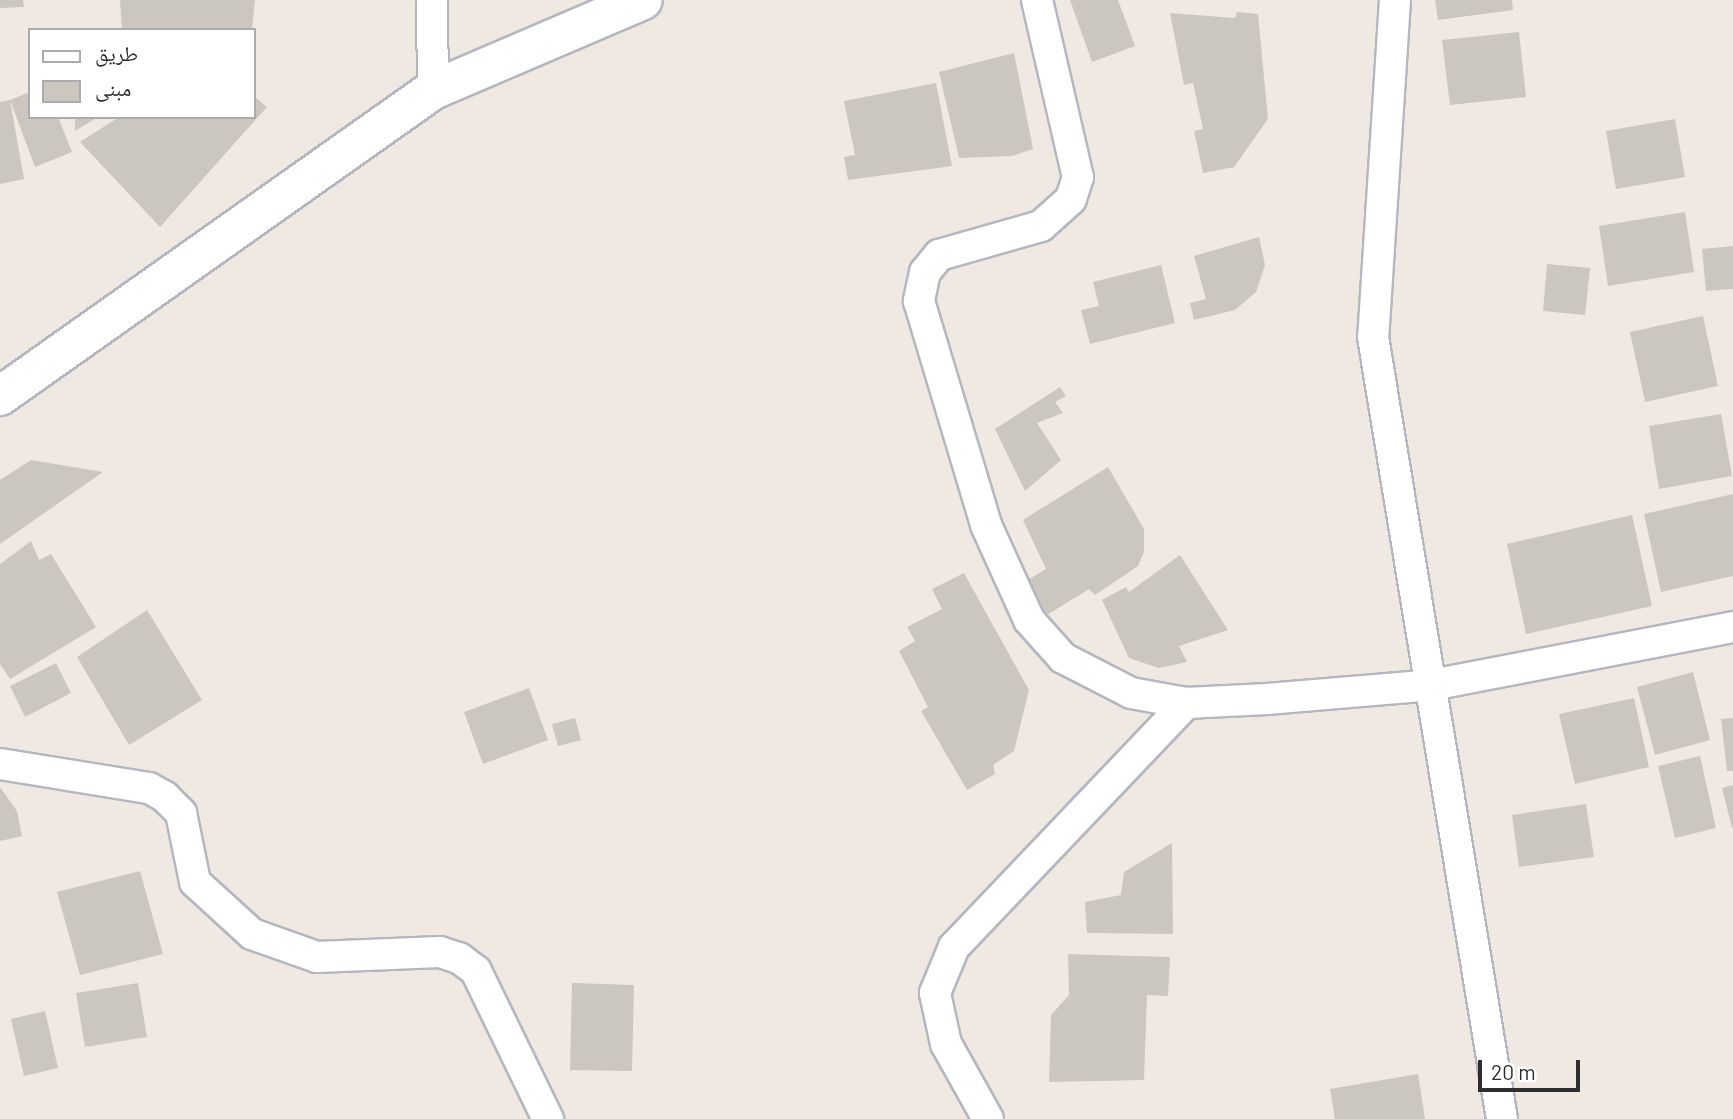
<!DOCTYPE html>
<meta charset="utf-8">
<style>
body{margin:0}
#map{position:relative;width:1733px;height:1119px;overflow:hidden;background:#efe9e1;font-family:Barlow,"Noto Naskh Arabic",sans-serif}
div>[style]{position:absolute}
.building>*{inset:0;background:#cbc7bf}
.roads{filter:drop-shadow(2px 0 #b4b7c1) drop-shadow(-2px 0 #b4b7c1) drop-shadow(0 2px #b4b7c1) drop-shadow(0 -2px #b4b7c1)}
.street>*{height:30px;margin:-15px;padding:0 15px;transform-origin:15px;border-radius:15px;background:#fff}
.secondary>*{height:38px;margin:-19px;padding:0 19px;transform-origin:19px;border-radius:19px;background:#fff}
span{translate:-50% -50%;white-space:nowrap;text-align:center;line-height:1.15;-webkit-text-stroke:5px #fff;paint-order:stroke}
.legend{position:absolute;left:28px;top:28px;width:228px;height:91px;box-sizing:border-box;background:#fff;border:2px solid #ababab;margin:0;padding:9px 12px;list-style:none;font-size:21px;color:#2e2e2e}
.legend li{display:flex;align-items:center;gap:14px;height:35px}
.legend b{width:35px;border:2px solid #ababab}
.scale{position:absolute;left:1478px;top:1060px;width:102px;height:32px;box-sizing:border-box;border:4px solid #2e2e2e;border-top:0;padding-left:9px;font-size:21px;line-height:24px;white-space:nowrap;color:#2e2e2e;-webkit-text-stroke:5px #fff;paint-order:stroke}
</style>
<div id="map">
<div class="building">
<i style="clip-path:polygon(0 0,23px 0,24px 7px,0 8px)"></i>
<i style="clip-path:polygon(120px 0,255px 0,252px 30px,122px 30px)"></i>
<i style="clip-path:polygon(1070px 0,1118px 0,1135px 46px,1092px 62px)"></i>
<i style="clip-path:polygon(1435px 0,1512px 0,1513px 10px,1438px 20px)"></i>
<i style="clip-path:polygon(1237px 12px,1258px 14px,1268px 119px,1234px 167px,1203px 173px,1194px 131px,1203px 129px,1193px 83px,1184px 85px,1170px 13px,1235px 18px)"></i>
<i style="clip-path:polygon(1519px 32px,1526px 97px,1450px 105px,1442px 40px)"></i>
<i style="clip-path:polygon(1014px 53px,1033px 149px,1012px 156px,959px 158px,939px 72px)"></i>
<i style="clip-path:polygon(936px 83px,952px 166px,848px 180px,844px 157px,855px 155px,844px 101px)"></i>
<i style="clip-path:polygon(30px 92px,30px 117px,58px 117px,72px 152px,35px 167px,10px 100px)"></i>
<i style="clip-path:polygon(254px 96px,267px 107px,160px 227px,80px 142px,119px 117px,254px 117px)"></i>
<i style="clip-path:polygon(10px 100px,24px 179px,0 184px,0 102px)"></i>
<i style="clip-path:polygon(75px 117px,98px 117px,75px 131px)"></i>
<i style="clip-path:polygon(1675px 119px,1685px 177px,1616px 189px,1606px 131px)"></i>
<i style="clip-path:polygon(1685px 212px,1694px 272px,1608px 286px,1599px 226px)"></i>
<i style="clip-path:polygon(1259px 237px,1265px 265px,1256px 292px,1235px 310px,1194px 320px,1190px 303px,1206px 299px,1194px 256px)"></i>
<i style="clip-path:polygon(1733px 246px,1733px 289px,1706px 291px,1702px 249px)"></i>
<i style="clip-path:polygon(1547px 264px,1590px 268px,1585px 315px,1543px 311px)"></i>
<i style="clip-path:polygon(1161px 265px,1175px 323px,1090px 344px,1081px 310px,1099px 306px,1093px 282px)"></i>
<i style="clip-path:polygon(1703px 316px,1718px 386px,1645px 402px,1630px 332px)"></i>
<i style="clip-path:polygon(1060px 387px,1066px 396px,1055px 402px,1063px 413px,1037px 423px,1061px 460px,1025px 491px,995px 429px)"></i>
<i style="clip-path:polygon(1721px 414px,1732px 476px,1659px 489px,1649px 426px)"></i>
<i style="clip-path:polygon(31px 460px,103px 472px,0 544px,0 480px)"></i>
<i style="clip-path:polygon(1108px 467px,1144px 529px,1144px 552px,1138px 566px,1095px 595px,1089px 589px,1047px 615px,1026px 581px,1046px 569px,1023px 520px)"></i>
<i style="clip-path:polygon(1733px 494px,1733px 576px,1661px 592px,1644px 514px)"></i>
<i style="clip-path:polygon(1632px 515px,1652px 606px,1526px 634px,1507px 544px)"></i>
<i style="clip-path:polygon(31px 541px,39px 560px,51px 554px,96px 627px,10px 679px,0 664px,0 564px)"></i>
<i style="clip-path:polygon(1180px 555px,1228px 630px,1179px 646px,1187px 662px,1159px 668px,1129px 658px,1102px 600px,1126px 587px,1129px 592px)"></i>
<i style="clip-path:polygon(964px 573px,1029px 690px,1014px 751px,993px 765px,995px 774px,967px 790px,921px 711px,928px 707px,899px 651px,915px 641px,907px 627px,942px 609px,932px 589px)"></i>
<i style="clip-path:polygon(147px 610px,202px 700px,129px 745px,77px 657px)"></i>
<i style="clip-path:polygon(56px 663px,71px 693px,25px 717px,10px 686px)"></i>
<i style="clip-path:polygon(1693px 672px,1710px 740px,1655px 755px,1637px 687px)"></i>
<i style="clip-path:polygon(529px 688px,548px 740px,483px 764px,464px 712px)"></i>
<i style="clip-path:polygon(1634px 698px,1649px 767px,1575px 784px,1559px 714px)"></i>
<i style="clip-path:polygon(575px 718px,581px 740px,558px 746px,552px 724px)"></i>
<i style="clip-path:polygon(1733px 718px,1733px 771px,1727px 771px,1721px 719px)"></i>
<i style="clip-path:polygon(1700px 756px,1716px 828px,1675px 838px,1658px 766px)"></i>
<i style="clip-path:polygon(1733px 785px,1733px 827px,1732px 828px,1722px 788px)"></i>
<i style="clip-path:polygon(0 787px,17px 811px,22px 836px,0 841px)"></i>
<i style="clip-path:polygon(1586px 804px,1594px 857px,1519px 867px,1512px 815px)"></i>
<i style="clip-path:polygon(1172px 843px,1173px 934px,1087px 933px,1085px 902px,1121px 895px,1124px 872px)"></i>
<i style="clip-path:polygon(140px 871px,163px 954px,80px 975px,57px 892px)"></i>
<i style="clip-path:polygon(1068px 954px,1170px 957px,1168px 996px,1147px 995px,1144px 1080px,1049px 1082px,1051px 1015px,1069px 995px)"></i>
<i style="clip-path:polygon(138px 983px,147px 1037px,85px 1047px,76px 993px)"></i>
<i style="clip-path:polygon(572px 983px,634px 985px,632px 1071px,570px 1070px)"></i>
<i style="clip-path:polygon(45px 1011px,58px 1068px,24px 1076px,11px 1019px)"></i>
<i style="clip-path:polygon(1418px 1074px,1425px 1119px,1335px 1119px,1330px 1089px)"></i>
</div>
<div class="roads">
<div class="street">
<i style="left:432px;top:0;width:90px;rotate:89.4deg"></i>
<i style="left:1037px;top:0;width:182px;rotate:77deg"></i>
<i style="left:1078px;top:177px;width:23px;rotate:108deg"></i>
<i style="left:1071px;top:199px;width:40px;rotate:138deg"></i>
<i style="left:1041px;top:226px;width:106px;rotate:164.1deg"></i>
<i style="left:939px;top:255px;width:22px;rotate:129deg"></i>
<i style="left:925px;top:272px;width:30px;rotate:102deg"></i>
<i style="left:919px;top:301px;width:234px;rotate:73.3deg"></i>
<i style="left:986px;top:525px;width:104px;rotate:65.6deg"></i>
<i style="left:1029px;top:620px;width:51px;rotate:48.2deg"></i>
<i style="left:1063px;top:658px;width:76px;rotate:27.2deg"></i>
<i style="left:1131px;top:693px;width:56px;rotate:10.3deg"></i>
<i style="left:1186px;top:703px;width:81px;rotate:-2.8deg"></i>
<i style="left:1267px;top:699px;width:166px;rotate:-4.8deg"></i>
<i style="left:1432px;top:685px;width:307px;rotate:-10.9deg"></i>
<i style="left:1395px;top:0;width:338px;rotate:93.7deg"></i>
<i style="left:1373px;top:337px;width:793px;rotate:80.63deg"></i>
<i style="left:0;top:764px;width:151px;rotate:9.2deg"></i>
<i style="left:149px;top:788px;width:18px;rotate:29deg"></i>
<i style="left:165px;top:797px;width:23px;rotate:45deg"></i>
<i style="left:181px;top:813px;width:70px;rotate:78.5deg"></i>
<i style="left:195px;top:882px;width:77px;rotate:42.4deg"></i>
<i style="left:252px;top:934px;width:69px;rotate:19.5deg"></i>
<i style="left:317px;top:957px;width:123px;rotate:-2.3deg"></i>
<i style="left:440px;top:952px;width:20px;rotate:18deg"></i>
<i style="left:459px;top:958px;width:21px;rotate:37deg"></i>
<i style="left:476px;top:971px;width:165px;rotate:64.1deg"></i>
<i style="left:988px;top:1119px;width:86px;rotate:-119.2deg"></i>
<i style="left:946px;top:1044px;width:52px;rotate:-102.2deg"></i>
<i style="left:935px;top:993px;width:50px;rotate:-67.6deg"></i>
<i style="left:954px;top:947px;width:337px;rotate:-46.4deg"></i>
</div>
<div class="secondary">
<i style="left:0;top:396px;width:530px;rotate:-35.25deg"></i>
<i style="left:433px;top:90px;width:228px;rotate:-23.2deg"></i>
</div>
</div>
<ul class="legend">
<li><b style="height:9px;background:#fff"></b>طريق</li>
<li><b style="height:19px;background:#cbc7bf"></b>مبنى</li>
</ul>
<div class="scale">20 m</div>
</div>
